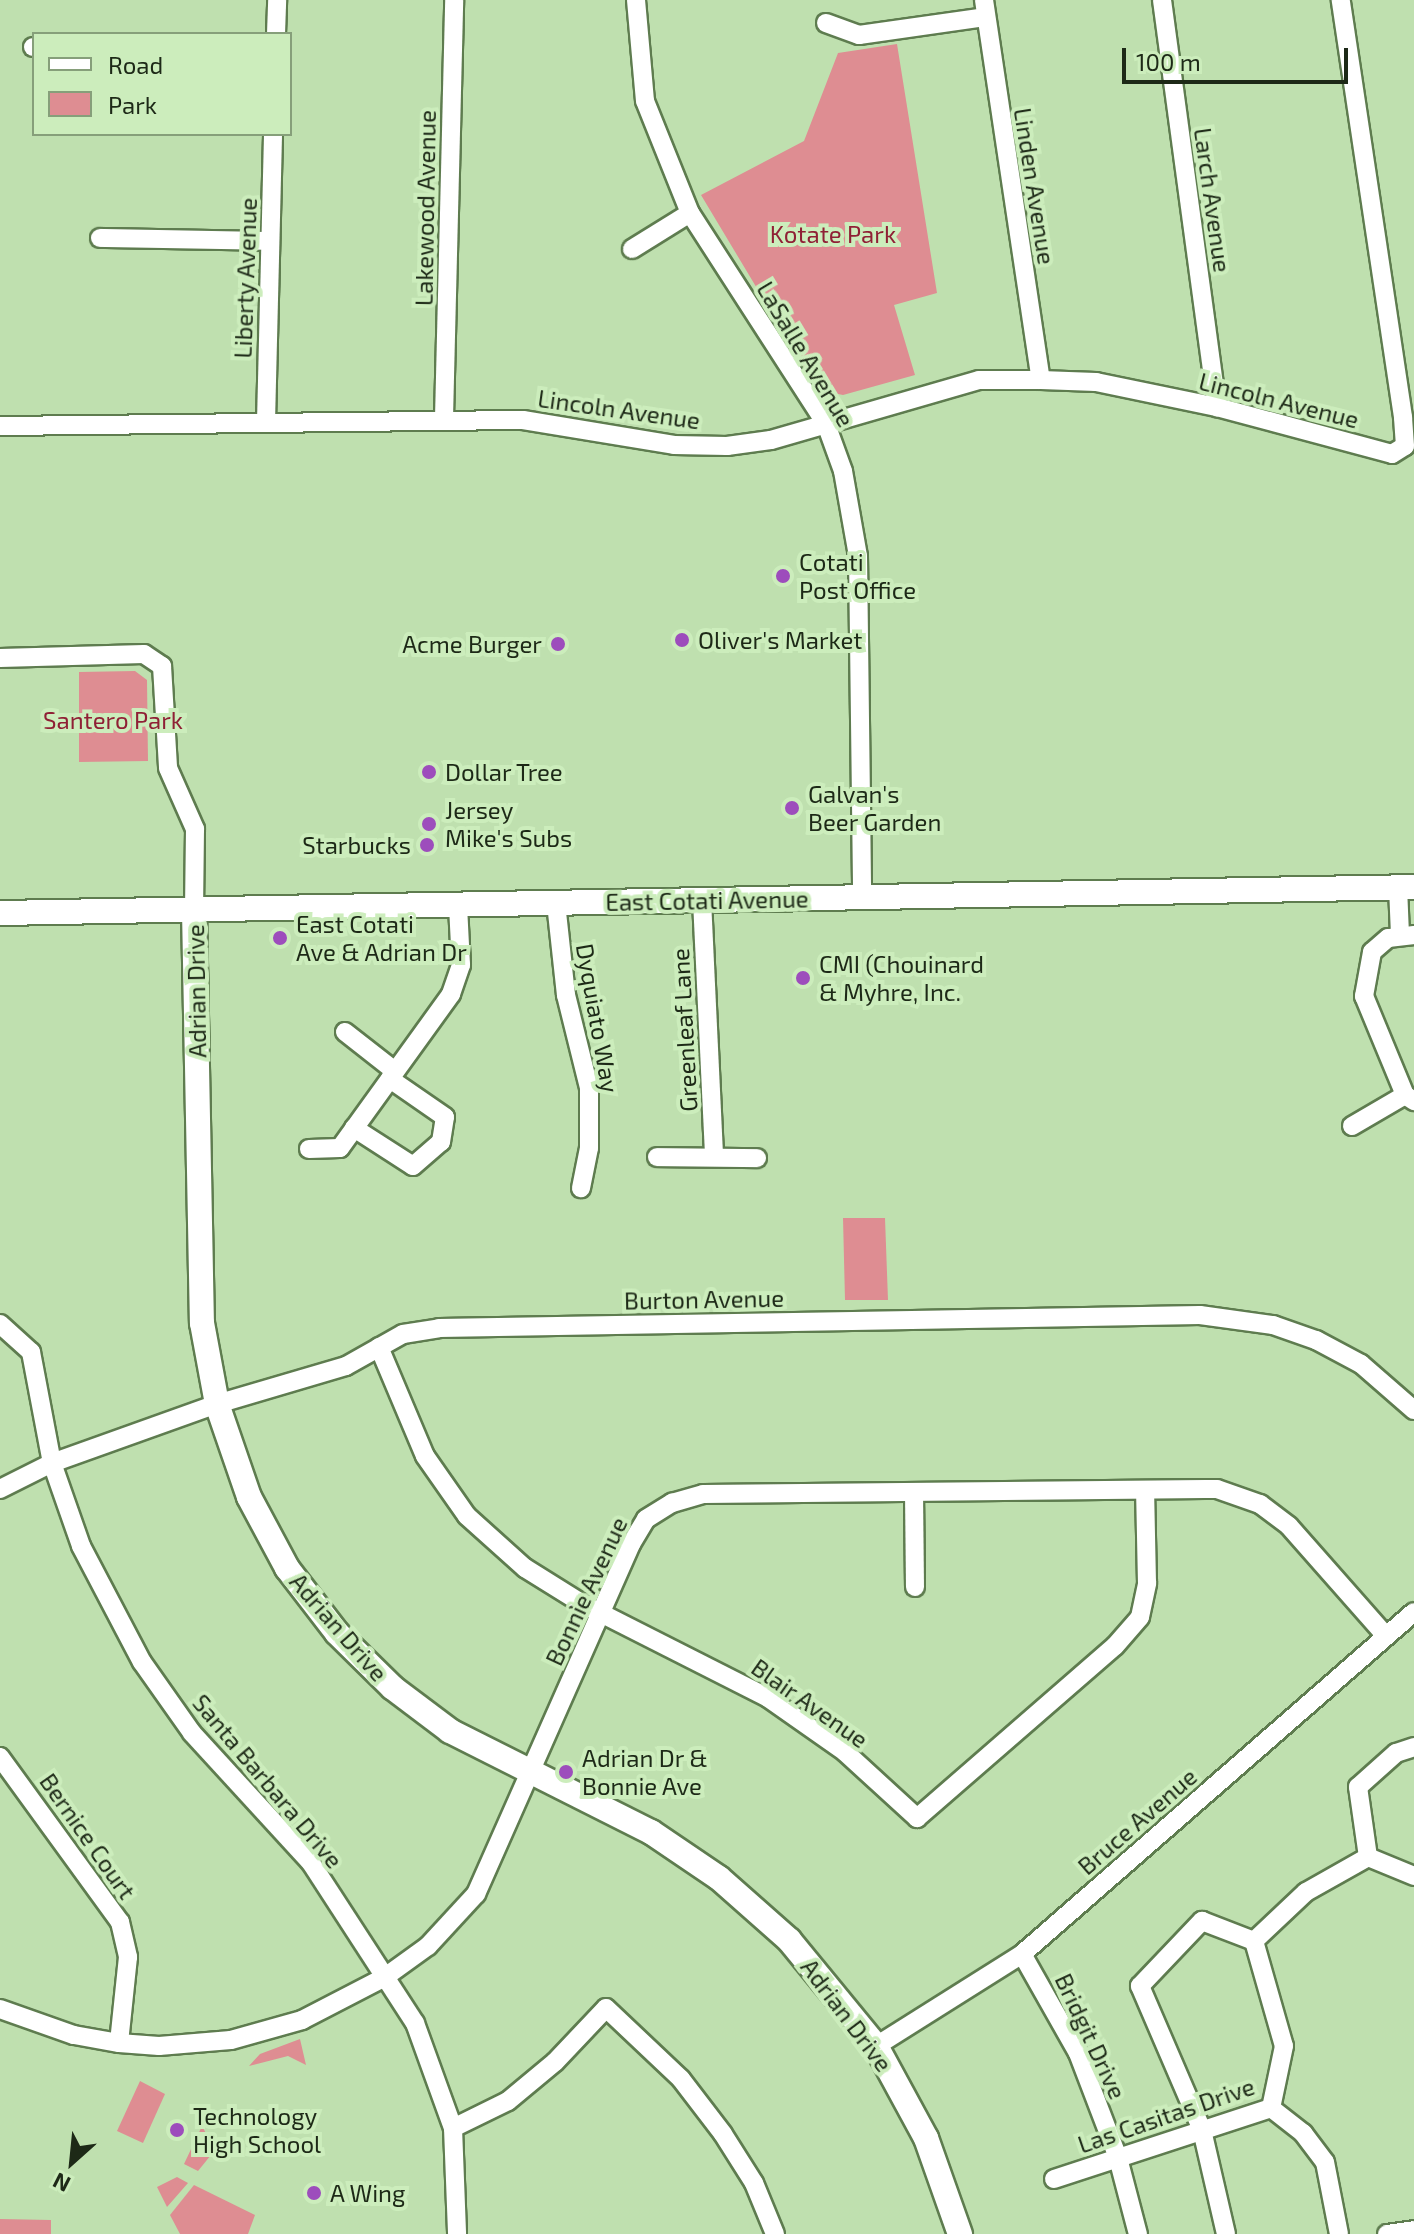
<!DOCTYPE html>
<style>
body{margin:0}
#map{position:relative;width:1414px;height:2234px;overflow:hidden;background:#bfe0af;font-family:"Exo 2",sans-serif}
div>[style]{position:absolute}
.green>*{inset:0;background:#de8d92}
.roads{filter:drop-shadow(2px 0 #5e7c4f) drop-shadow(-2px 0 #5e7c4f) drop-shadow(0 2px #5e7c4f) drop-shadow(0 -2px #5e7c4f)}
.street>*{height:18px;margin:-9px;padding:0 9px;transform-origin:9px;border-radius:9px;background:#fff}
.secondary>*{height:24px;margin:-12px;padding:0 12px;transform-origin:12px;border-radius:12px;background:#fff}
.dots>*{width:22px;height:22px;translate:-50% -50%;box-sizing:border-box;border:4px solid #ccedbc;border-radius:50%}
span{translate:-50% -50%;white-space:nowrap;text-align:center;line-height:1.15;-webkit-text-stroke:8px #ccedbc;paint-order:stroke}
.street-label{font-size:24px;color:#1d2917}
.park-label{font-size:24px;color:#8f2035}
.poi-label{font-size:24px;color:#1d2917}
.left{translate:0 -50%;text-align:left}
.right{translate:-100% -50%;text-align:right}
.legend{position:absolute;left:32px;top:32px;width:260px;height:104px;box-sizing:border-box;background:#ccedbc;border:2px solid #869f7a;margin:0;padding:10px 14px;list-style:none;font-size:24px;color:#1d2917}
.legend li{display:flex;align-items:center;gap:16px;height:40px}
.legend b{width:40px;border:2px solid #869f7a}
.north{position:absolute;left:32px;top:2122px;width:80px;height:80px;-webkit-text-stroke:6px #ccedbc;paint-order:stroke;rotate:207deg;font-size:22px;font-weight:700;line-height:32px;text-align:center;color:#1d2917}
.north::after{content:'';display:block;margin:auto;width:28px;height:36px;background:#1d2917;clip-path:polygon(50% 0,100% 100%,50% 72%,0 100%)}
.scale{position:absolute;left:1122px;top:48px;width:226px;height:36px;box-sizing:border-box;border:4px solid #1d2917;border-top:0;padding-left:10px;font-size:24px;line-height:28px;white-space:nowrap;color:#1d2917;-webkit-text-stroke:6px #ccedbc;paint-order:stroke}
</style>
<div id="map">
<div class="green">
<i style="clip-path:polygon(897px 44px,937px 293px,894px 305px,915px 375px,843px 395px,818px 390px,701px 195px,804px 141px,838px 53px)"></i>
<i style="clip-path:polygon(135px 671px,147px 680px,148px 761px,79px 762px,79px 672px)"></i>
<i style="clip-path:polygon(843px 1218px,885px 1218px,888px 1300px,845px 1300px)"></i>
<i style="clip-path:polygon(300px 2039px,306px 2065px,288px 2056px,249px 2066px,260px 2054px)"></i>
<i style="clip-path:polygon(140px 2081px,165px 2094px,143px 2143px,117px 2131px)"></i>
<i style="clip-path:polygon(202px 2126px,215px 2150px,198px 2171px,184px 2164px)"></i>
<i style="clip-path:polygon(177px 2177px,188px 2183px,167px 2207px,157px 2187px)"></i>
<i style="clip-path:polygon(194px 2185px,255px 2215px,248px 2234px,180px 2234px,170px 2215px)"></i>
<i style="clip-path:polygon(0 2219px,51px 2220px,51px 2234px,0 2234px)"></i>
</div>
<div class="roads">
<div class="street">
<i style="left:636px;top:0;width:101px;rotate:84.9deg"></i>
<i style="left:645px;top:101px;width:121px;rotate:68.1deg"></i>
<i style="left:690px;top:213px;width:251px;rotate:57.2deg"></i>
<i style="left:826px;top:424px;width:50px;rotate:70.1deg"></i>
<i style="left:843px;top:471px;width:86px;rotate:80deg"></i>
<i style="left:858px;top:556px;width:341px;rotate:89.3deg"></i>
<i style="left:984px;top:0;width:384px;rotate:81.5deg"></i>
<i style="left:1162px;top:0;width:411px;rotate:82.3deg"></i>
<i style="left:826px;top:23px;width:35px;rotate:20deg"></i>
<i style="left:859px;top:35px;width:127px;rotate:-8.1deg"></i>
<i style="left:276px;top:34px;width:34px;rotate:-88deg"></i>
<i style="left:33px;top:47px;width:1px"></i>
<i style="left:100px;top:238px;width:170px;rotate:1deg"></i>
<i style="left:632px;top:249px;width:68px;rotate:-31.8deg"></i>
<i style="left:444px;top:418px;width:418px;rotate:-88.6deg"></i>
<i style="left:266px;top:422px;width:288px;rotate:-88.6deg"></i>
<i style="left:0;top:426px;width:523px;rotate:-0.66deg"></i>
<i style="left:523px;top:420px;width:153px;rotate:9.4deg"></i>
<i style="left:674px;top:445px;width:53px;rotate:1.1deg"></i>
<i style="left:727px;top:446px;width:44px;rotate:-7.8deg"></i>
<i style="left:771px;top:440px;width:216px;rotate:-16.1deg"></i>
<i style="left:979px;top:380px;width:62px"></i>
<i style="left:1041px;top:380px;width:55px;rotate:2.1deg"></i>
<i style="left:1096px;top:382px;width:124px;rotate:11.7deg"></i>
<i style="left:1217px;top:407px;width:181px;rotate:15deg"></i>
<i style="left:1392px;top:454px;width:15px;rotate:-32deg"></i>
<i style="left:1405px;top:446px;width:29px;rotate:-94deg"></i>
<i style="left:1403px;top:417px;width:422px;rotate:-98.5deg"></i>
<i style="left:0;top:658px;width:144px;rotate:-1.6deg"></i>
<i style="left:144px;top:654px;width:22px;rotate:34deg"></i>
<i style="left:162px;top:666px;width:102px;rotate:86.6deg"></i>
<i style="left:168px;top:768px;width:67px;rotate:66.1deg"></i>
<i style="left:195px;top:829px;width:81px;rotate:90.7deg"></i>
<i style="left:1398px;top:887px;width:48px;rotate:87.6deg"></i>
<i style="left:702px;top:900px;width:257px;rotate:87.3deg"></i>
<i style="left:556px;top:903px;width:93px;rotate:83.8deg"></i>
<i style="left:566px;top:995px;width:96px;rotate:76.1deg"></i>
<i style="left:589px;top:1088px;width:60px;rotate:90deg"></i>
<i style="left:589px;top:1148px;width:41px;rotate:101.3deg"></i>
<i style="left:1414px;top:935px;width:26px;rotate:173deg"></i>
<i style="left:1388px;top:938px;width:21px;rotate:139deg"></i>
<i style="left:1372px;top:952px;width:45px;rotate:100.3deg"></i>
<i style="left:1364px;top:996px;width:107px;rotate:67.5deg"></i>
<i style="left:1405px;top:1095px;width:11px;rotate:34deg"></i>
<i style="left:345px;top:1032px;width:63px;rotate:38deg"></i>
<i style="left:1352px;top:1126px;width:61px;rotate:-30.3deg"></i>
<i style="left:354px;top:1128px;width:70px;rotate:32.8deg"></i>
<i style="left:413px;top:1166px;width:37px;rotate:-41deg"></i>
<i style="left:441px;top:1142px;width:25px;rotate:-81deg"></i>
<i style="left:445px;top:1117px;width:67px;rotate:-145.4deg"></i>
<i style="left:309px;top:1149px;width:31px;rotate:-2deg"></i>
<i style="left:340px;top:1148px;width:190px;rotate:-54.2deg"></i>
<i style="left:451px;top:994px;width:31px;rotate:-71deg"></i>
<i style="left:461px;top:965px;width:60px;rotate:-92.9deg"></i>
<i style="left:657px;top:1157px;width:100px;rotate:0.6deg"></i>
<i style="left:0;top:1324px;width:42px;rotate:42.1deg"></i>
<i style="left:31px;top:1352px;width:113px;rotate:79.3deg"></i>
<i style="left:52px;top:1463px;width:88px;rotate:70.7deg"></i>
<i style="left:81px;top:1546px;width:131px;rotate:62.3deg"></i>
<i style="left:142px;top:1662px;width:87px;rotate:54.8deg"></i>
<i style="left:192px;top:1733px;width:176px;rotate:47.5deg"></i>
<i style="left:311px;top:1863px;width:191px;rotate:57deg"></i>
<i style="left:415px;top:2023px;width:112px;rotate:70.1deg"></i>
<i style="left:453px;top:2128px;width:106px;rotate:87.8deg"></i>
<i style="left:379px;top:1347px;width:118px;rotate:67.1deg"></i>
<i style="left:425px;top:1456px;width:73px;rotate:55deg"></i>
<i style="left:467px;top:1516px;width:78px;rotate:41.9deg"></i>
<i style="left:525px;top:1568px;width:66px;rotate:32deg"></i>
<i style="left:581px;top:1603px;width:210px;rotate:26.9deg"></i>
<i style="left:768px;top:1698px;width:94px;rotate:35deg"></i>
<i style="left:845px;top:1752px;width:98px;rotate:42.5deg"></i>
<i style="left:917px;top:1818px;width:262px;rotate:-41deg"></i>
<i style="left:1115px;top:1646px;width:38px;rotate:-49deg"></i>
<i style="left:1140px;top:1617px;width:35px;rotate:-78deg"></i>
<i style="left:1147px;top:1583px;width:93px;rotate:-91.2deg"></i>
<i style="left:0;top:1489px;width:58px;rotate:-26.6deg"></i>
<i style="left:52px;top:1463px;width:175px;rotate:-19.7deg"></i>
<i style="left:217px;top:1404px;width:134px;rotate:-16.4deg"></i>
<i style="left:346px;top:1366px;width:65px;rotate:-29.3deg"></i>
<i style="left:403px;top:1334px;width:36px;rotate:-9deg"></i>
<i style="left:439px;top:1328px;width:761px;rotate:-0.98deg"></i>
<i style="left:1200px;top:1315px;width:74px;rotate:7.8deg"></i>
<i style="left:1273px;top:1325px;width:46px;rotate:19.2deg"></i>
<i style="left:1316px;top:1340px;width:51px;rotate:28.1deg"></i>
<i style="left:1361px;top:1364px;width:70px;rotate:41deg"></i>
<i style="left:914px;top:1492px;width:95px;rotate:89.4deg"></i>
<i style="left:0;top:1757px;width:204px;rotate:54deg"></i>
<i style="left:120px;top:1922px;width:36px;rotate:77deg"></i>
<i style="left:128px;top:1957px;width:86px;rotate:96deg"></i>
<i style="left:1368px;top:1857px;width:71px;rotate:-98.1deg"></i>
<i style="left:1358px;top:1787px;width:51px;rotate:-41.8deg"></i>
<i style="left:1396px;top:1753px;width:19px;rotate:-18deg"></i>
<i style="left:1254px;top:1941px;width:71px;rotate:-43.3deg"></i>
<i style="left:1306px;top:1892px;width:71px;rotate:-29.4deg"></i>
<i style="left:1368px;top:1857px;width:50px;rotate:22.4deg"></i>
<i style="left:1254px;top:1941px;width:109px;rotate:74.1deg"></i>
<i style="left:1284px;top:2046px;width:63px;rotate:101.8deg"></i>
<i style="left:1022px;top:1954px;width:114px;rotate:60.5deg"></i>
<i style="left:1078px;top:2053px;width:112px;rotate:69.1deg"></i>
<i style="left:1118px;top:2158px;width:79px;rotate:75.3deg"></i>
<i style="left:0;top:2009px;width:78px;rotate:19.4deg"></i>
<i style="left:74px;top:2035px;width:46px;rotate:10.1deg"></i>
<i style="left:119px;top:2043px;width:40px;rotate:4.3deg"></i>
<i style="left:159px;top:2046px;width:72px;rotate:-4.8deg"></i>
<i style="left:231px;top:2040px;width:74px;rotate:-15.7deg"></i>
<i style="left:302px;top:2020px;width:93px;rotate:-27.4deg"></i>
<i style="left:385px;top:1977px;width:53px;rotate:-35.8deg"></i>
<i style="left:428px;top:1946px;width:71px;rotate:-47.3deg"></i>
<i style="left:476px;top:1894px;width:383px;rotate:-66.1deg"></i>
<i style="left:631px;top:1544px;width:29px;rotate:-59deg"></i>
<i style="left:646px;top:1519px;width:31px;rotate:-32deg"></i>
<i style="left:672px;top:1503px;width:32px;rotate:-16deg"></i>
<i style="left:703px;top:1494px;width:514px;rotate:-0.56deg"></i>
<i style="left:1217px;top:1489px;width:46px;rotate:19.2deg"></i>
<i style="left:1260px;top:1504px;width:36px;rotate:37deg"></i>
<i style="left:1289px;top:1526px;width:147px;rotate:48.6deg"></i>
<i style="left:876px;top:2046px;width:173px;rotate:-32.2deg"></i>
<i style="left:1022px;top:1954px;width:520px;rotate:-41.1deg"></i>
<i style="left:1271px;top:2108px;width:41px;rotate:38deg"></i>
<i style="left:1303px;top:2133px;width:36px;rotate:53deg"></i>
<i style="left:1325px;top:2162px;width:73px;rotate:79deg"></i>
<i style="left:453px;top:2128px;width:61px;rotate:-26.1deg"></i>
<i style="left:508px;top:2101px;width:61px;rotate:-39.7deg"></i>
<i style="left:555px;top:2062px;width:74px;rotate:-46.6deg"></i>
<i style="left:606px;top:2008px;width:103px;rotate:43.4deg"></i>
<i style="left:681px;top:2079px;width:69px;rotate:52.6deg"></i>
<i style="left:723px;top:2134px;width:58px;rotate:57.7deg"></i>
<i style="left:754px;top:2183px;width:55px;rotate:67.6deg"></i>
<i style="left:1054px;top:2179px;width:228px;rotate:-18.1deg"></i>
<i style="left:1226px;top:2234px;width:107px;rotate:-103deg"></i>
<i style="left:1202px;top:2130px;width:157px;rotate:-113.3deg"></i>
<i style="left:1140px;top:1986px;width:90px;rotate:-46.4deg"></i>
<i style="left:1202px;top:1921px;width:56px;rotate:21deg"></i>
<i style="left:1387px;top:2234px;width:27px;rotate:-8deg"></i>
</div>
<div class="secondary">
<i style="left:194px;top:910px;width:413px;rotate:88.9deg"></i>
<i style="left:202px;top:1323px;width:82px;rotate:79.5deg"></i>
<i style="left:217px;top:1404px;width:98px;rotate:71deg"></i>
<i style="left:249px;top:1497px;width:81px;rotate:61.8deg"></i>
<i style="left:287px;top:1568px;width:82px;rotate:52.4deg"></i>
<i style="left:337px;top:1633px;width:78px;rotate:44.5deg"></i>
<i style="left:393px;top:1688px;width:71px;rotate:37deg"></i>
<i style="left:450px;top:1731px;width:225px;rotate:26.7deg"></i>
<i style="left:651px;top:1832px;width:82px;rotate:34.1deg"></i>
<i style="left:719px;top:1878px;width:94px;rotate:41.5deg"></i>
<i style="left:789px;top:1940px;width:137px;rotate:50.6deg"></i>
<i style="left:876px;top:2046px;width:105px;rotate:61.5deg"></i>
<i style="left:926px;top:2138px;width:102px;rotate:70.5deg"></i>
<i style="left:0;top:913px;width:1414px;rotate:-1.05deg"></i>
</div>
</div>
<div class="dots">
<i style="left:783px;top:576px;background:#9d4dbc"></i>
<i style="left:682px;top:640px;background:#9d4dbc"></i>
<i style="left:558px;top:644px;background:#9d4dbc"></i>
<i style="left:429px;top:772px;background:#9d4dbc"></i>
<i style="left:792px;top:808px;background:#9d4dbc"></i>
<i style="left:429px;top:824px;background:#9d4dbc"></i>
<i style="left:427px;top:845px;background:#9d4dbc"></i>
<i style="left:280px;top:938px;background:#9d4dbc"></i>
<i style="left:803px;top:978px;background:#9d4dbc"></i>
<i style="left:566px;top:1772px;background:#9d4dbc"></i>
<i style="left:177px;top:2130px;background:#9d4dbc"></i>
<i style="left:314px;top:2193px;background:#9d4dbc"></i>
</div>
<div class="street-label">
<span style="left:1035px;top:186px;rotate:81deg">Linden Avenue</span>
<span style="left:1213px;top:200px;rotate:82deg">Larch Avenue</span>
<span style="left:425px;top:208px;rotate:-89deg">Lakewood Avenue</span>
<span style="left:245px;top:278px;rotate:-88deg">Liberty Avenue</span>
<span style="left:806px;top:354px;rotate:59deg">LaSalle Avenue</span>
<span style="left:1279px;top:400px;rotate:14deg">Lincoln Avenue</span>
<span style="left:619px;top:409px;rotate:8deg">Lincoln Avenue</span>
<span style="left:707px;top:900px;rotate:-1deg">East Cotati Avenue</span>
<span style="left:196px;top:991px;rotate:-91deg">Adrian Drive</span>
<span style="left:598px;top:1018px;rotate:80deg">Dyquiato Way</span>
<span style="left:684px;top:1030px;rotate:-93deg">Greenleaf Lane</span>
<span style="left:704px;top:1299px;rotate:-1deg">Burton Avenue</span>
<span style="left:586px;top:1591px;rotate:-65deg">Bonnie Avenue</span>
<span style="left:339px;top:1627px;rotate:49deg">Adrian Drive</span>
<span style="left:810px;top:1703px;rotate:35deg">Blair Avenue</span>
<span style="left:268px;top:1781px;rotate:50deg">Santa Barbara Drive</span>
<span style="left:1137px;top:1821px;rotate:-41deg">Bruce Avenue</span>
<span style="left:88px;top:1836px;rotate:55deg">Bernice Court</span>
<span style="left:847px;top:2015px;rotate:53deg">Adrian Drive</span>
<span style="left:1091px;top:2036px;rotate:65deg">Bridgit Drive</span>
<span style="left:1166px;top:2115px;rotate:-19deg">Las Casitas Drive</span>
</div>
<div class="park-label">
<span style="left:833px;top:234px">Kotate Park</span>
<span style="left:113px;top:720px">Santero Park</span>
</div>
<div class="poi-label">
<span class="left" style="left:799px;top:576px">Cotati<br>Post Office</span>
<span class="left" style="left:698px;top:640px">Oliver's Market</span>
<span class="right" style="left:542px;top:644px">Acme Burger</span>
<span class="left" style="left:445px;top:772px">Dollar Tree</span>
<span class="left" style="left:808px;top:808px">Galvan's<br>Beer Garden</span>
<span class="left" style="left:445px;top:824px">Jersey<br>Mike's Subs</span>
<span class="right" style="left:411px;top:845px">Starbucks</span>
<span class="left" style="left:296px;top:938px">East Cotati<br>Ave &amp; Adrian Dr</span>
<span class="left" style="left:819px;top:978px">CMI (Chouinard<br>&amp; Myhre, Inc.</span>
<span class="left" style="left:582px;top:1772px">Adrian Dr &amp;<br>Bonnie Ave</span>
<span class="left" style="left:193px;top:2130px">Technology<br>High School</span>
<span class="left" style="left:330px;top:2193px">A Wing</span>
</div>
<ul class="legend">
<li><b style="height:10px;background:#fff"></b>Road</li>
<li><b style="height:22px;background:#de8d92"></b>Park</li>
</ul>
<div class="north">N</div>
<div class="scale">100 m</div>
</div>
